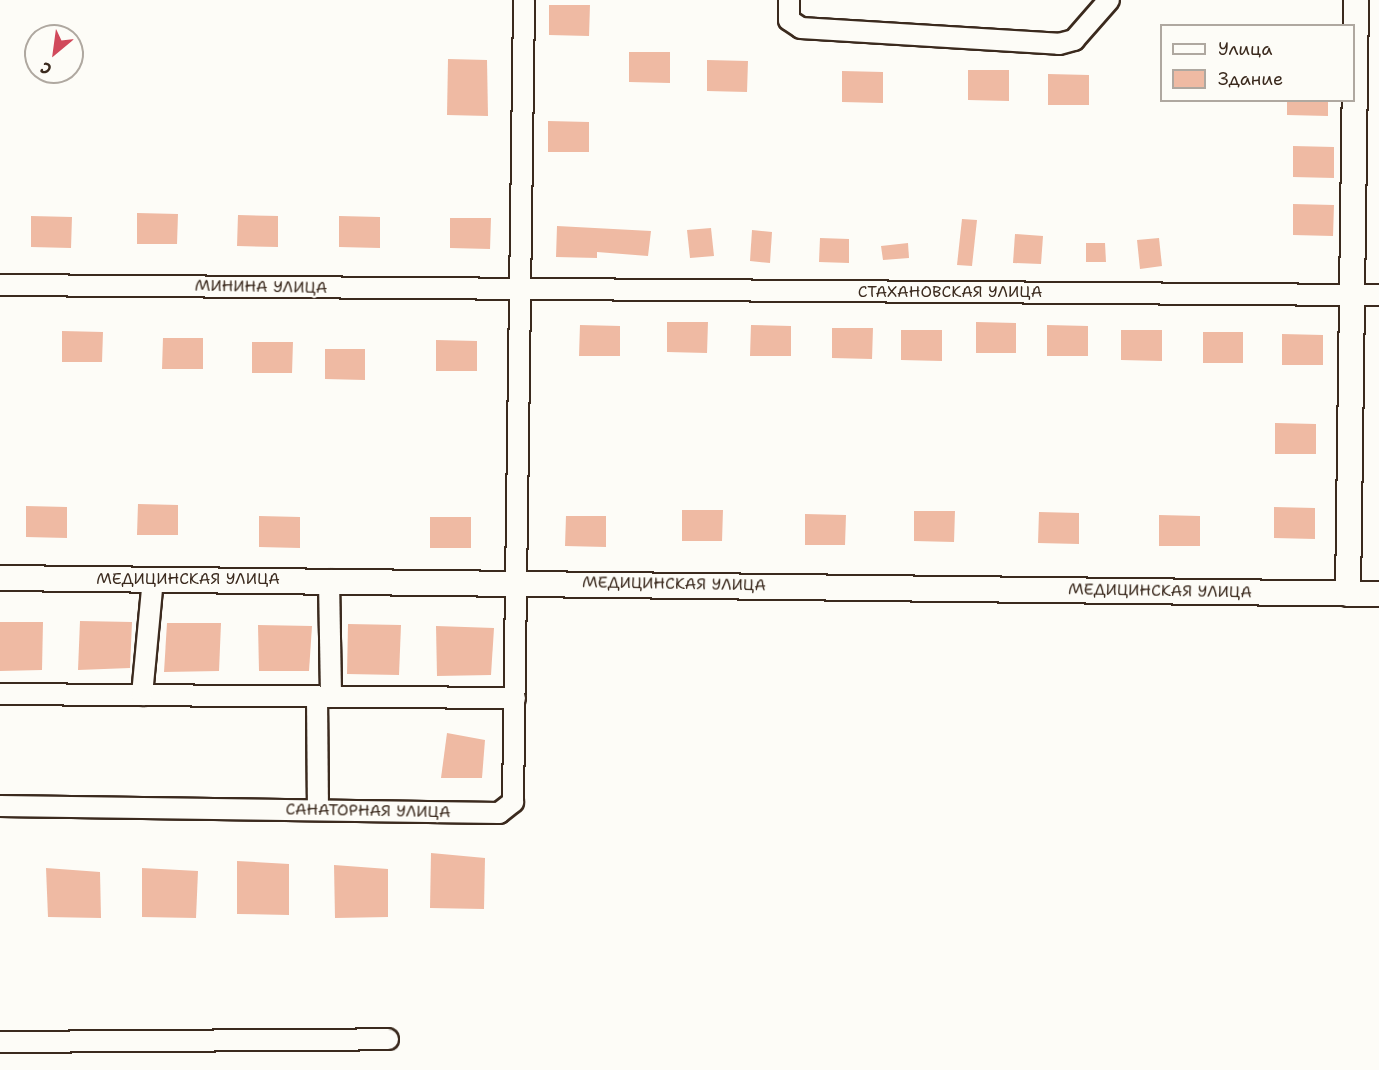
<!DOCTYPE html>
<meta charset="utf-8">
<style>
body{margin:0}
#map{position:relative;width:1379px;height:1070px;overflow:hidden;background:#fdfcf7;font-family:"Shantell Sans",sans-serif}
div>[style]{position:absolute}
.building>*{inset:0;background:#efbaa3}
.roads{filter:drop-shadow(2px 0 #3b2a1e) drop-shadow(-2px 0 #3b2a1e) drop-shadow(0 2px #3b2a1e) drop-shadow(0 -2px #3b2a1e)}
.minor>*{height:20px;margin:-10px;padding:0 10px;transform-origin:10px;border-radius:10px;background:#fdfcf7}
.tertiary>*{height:24px;margin:-12px;padding:0 12px;transform-origin:12px;border-radius:12px;background:#fdfcf7}
span{translate:-50% -50%;white-space:nowrap;text-align:center;line-height:1.15;-webkit-text-stroke:4.5px #fdfcf7;paint-order:stroke}
.street-label{font-size:16px;color:#3b2a1e}
.legend{position:absolute;left:1160px;top:24px;width:195px;height:78px;box-sizing:border-box;background:#fdfcf7;border:2px solid #afa8a0;margin:0;padding:8px 10px;list-style:none;font-size:18px;color:#3b2a1e}
.legend li{display:flex;align-items:center;gap:12px;height:30px}
.legend b{width:30px;border:2px solid #afa8a0}
.north{position:absolute;left:24px;top:24px;width:60px;height:60px;box-sizing:border-box;background:#fdfcf7;border:2px solid #afa8a0;border-radius:50%;rotate:209deg;font-size:16px;font-weight:700;line-height:24px;text-align:center;color:#3b2a1e}
.north::after{content:'';display:block;margin:auto;width:21px;height:27px;background:#d1495b;clip-path:polygon(50% 0,100% 100%,50% 72%,0 100%)}
</style>
<div id="map">
<div class="building">
<i style="clip-path:polygon(549px 5px,590px 5px,589px 36px,549px 35px)"></i>
<i style="clip-path:polygon(629px 52px,670px 52px,670px 83px,629px 82px)"></i>
<i style="clip-path:polygon(448px 59px,487px 60px,488px 116px,447px 115px)"></i>
<i style="clip-path:polygon(707px 60px,748px 61px,747px 92px,707px 91px)"></i>
<i style="clip-path:polygon(968px 70px,1009px 70px,1009px 101px,968px 100px)"></i>
<i style="clip-path:polygon(842px 71px,883px 72px,883px 103px,842px 102px)"></i>
<i style="clip-path:polygon(1048px 74px,1089px 75px,1089px 105px,1048px 105px)"></i>
<i style="clip-path:polygon(1287px 100px,1328px 100px,1328px 116px,1287px 115px)"></i>
<i style="clip-path:polygon(548px 121px,589px 122px,589px 152px,548px 152px)"></i>
<i style="clip-path:polygon(1293px 146px,1334px 147px,1334px 178px,1293px 177px)"></i>
<i style="clip-path:polygon(1293px 204px,1334px 205px,1333px 236px,1293px 235px)"></i>
<i style="clip-path:polygon(137px 213px,178px 214px,177px 244px,137px 244px)"></i>
<i style="clip-path:polygon(238px 215px,278px 216px,278px 247px,237px 246px)"></i>
<i style="clip-path:polygon(31px 216px,72px 217px,71px 248px,31px 247px)"></i>
<i style="clip-path:polygon(339px 216px,380px 217px,380px 248px,339px 247px)"></i>
<i style="clip-path:polygon(450px 218px,491px 218px,490px 249px,450px 248px)"></i>
<i style="clip-path:polygon(962px 219px,977px 220px,972px 266px,957px 265px)"></i>
<i style="clip-path:polygon(557px 226px,651px 231px,648px 256px,597px 252px,597px 258px,556px 257px)"></i>
<i style="clip-path:polygon(711px 228px,714px 256px,690px 258px,687px 230px)"></i>
<i style="clip-path:polygon(752px 230px,772px 232px,770px 263px,750px 261px)"></i>
<i style="clip-path:polygon(1015px 234px,1043px 236px,1041px 264px,1013px 263px)"></i>
<i style="clip-path:polygon(820px 238px,849px 239px,849px 263px,819px 262px)"></i>
<i style="clip-path:polygon(1159px 238px,1162px 266px,1140px 269px,1137px 240px)"></i>
<i style="clip-path:polygon(908px 243px,909px 258px,883px 260px,881px 246px)"></i>
<i style="clip-path:polygon(1086px 243px,1105px 243px,1106px 262px,1086px 262px)"></i>
<i style="clip-path:polygon(667px 322px,708px 322px,707px 353px,667px 352px)"></i>
<i style="clip-path:polygon(976px 322px,1016px 323px,1016px 353px,976px 353px)"></i>
<i style="clip-path:polygon(580px 325px,620px 326px,620px 356px,579px 356px)"></i>
<i style="clip-path:polygon(751px 325px,791px 326px,791px 356px,750px 356px)"></i>
<i style="clip-path:polygon(1047px 325px,1088px 326px,1088px 356px,1047px 356px)"></i>
<i style="clip-path:polygon(832px 328px,873px 328px,872px 359px,832px 358px)"></i>
<i style="clip-path:polygon(901px 330px,942px 330px,942px 361px,901px 360px)"></i>
<i style="clip-path:polygon(1121px 330px,1162px 330px,1162px 361px,1121px 360px)"></i>
<i style="clip-path:polygon(62px 331px,103px 332px,102px 362px,62px 362px)"></i>
<i style="clip-path:polygon(1203px 332px,1243px 332px,1243px 363px,1203px 363px)"></i>
<i style="clip-path:polygon(1282px 334px,1323px 335px,1323px 365px,1282px 365px)"></i>
<i style="clip-path:polygon(163px 338px,203px 338px,203px 369px,162px 369px)"></i>
<i style="clip-path:polygon(436px 340px,477px 341px,477px 371px,436px 371px)"></i>
<i style="clip-path:polygon(252px 342px,293px 342px,292px 373px,252px 373px)"></i>
<i style="clip-path:polygon(325px 349px,365px 349px,365px 380px,325px 379px)"></i>
<i style="clip-path:polygon(1275px 423px,1316px 424px,1316px 454px,1275px 454px)"></i>
<i style="clip-path:polygon(138px 504px,178px 505px,178px 535px,137px 535px)"></i>
<i style="clip-path:polygon(26px 506px,67px 507px,67px 538px,26px 537px)"></i>
<i style="clip-path:polygon(1274px 507px,1315px 508px,1315px 539px,1274px 538px)"></i>
<i style="clip-path:polygon(682px 510px,723px 510px,722px 541px,682px 541px)"></i>
<i style="clip-path:polygon(914px 511px,955px 511px,954px 542px,914px 541px)"></i>
<i style="clip-path:polygon(1039px 512px,1079px 513px,1079px 544px,1038px 543px)"></i>
<i style="clip-path:polygon(805px 514px,846px 515px,845px 545px,805px 545px)"></i>
<i style="clip-path:polygon(1159px 515px,1200px 516px,1200px 546px,1159px 546px)"></i>
<i style="clip-path:polygon(259px 516px,300px 517px,300px 548px,259px 547px)"></i>
<i style="clip-path:polygon(566px 516px,606px 516px,606px 547px,565px 546px)"></i>
<i style="clip-path:polygon(430px 517px,471px 517px,471px 548px,430px 548px)"></i>
<i style="clip-path:polygon(80px 621px,132px 622px,130px 668px,78px 670px)"></i>
<i style="clip-path:polygon(0 622px,43px 622px,42px 670px,0 671px)"></i>
<i style="clip-path:polygon(167px 623px,221px 623px,219px 671px,164px 672px)"></i>
<i style="clip-path:polygon(348px 624px,401px 625px,399px 675px,347px 674px)"></i>
<i style="clip-path:polygon(258px 625px,312px 626px,309px 671px,259px 671px)"></i>
<i style="clip-path:polygon(436px 626px,494px 628px,491px 675px,437px 676px)"></i>
<i style="clip-path:polygon(447px 733px,485px 740px,482px 778px,441px 778px)"></i>
<i style="clip-path:polygon(431px 853px,485px 858px,484px 909px,430px 908px)"></i>
<i style="clip-path:polygon(237px 861px,289px 864px,289px 915px,237px 914px)"></i>
<i style="clip-path:polygon(334px 865px,388px 869px,388px 917px,335px 918px)"></i>
<i style="clip-path:polygon(46px 868px,100px 872px,101px 918px,48px 917px)"></i>
<i style="clip-path:polygon(142px 868px,198px 871px,196px 918px,142px 917px)"></i>
</div>
<div class="roads">
<div class="minor">
<i style="left:789px;top:0;width:20px;rotate:90deg"></i>
<i style="left:789px;top:20px;width:14px;rotate:34deg"></i>
<i style="left:801px;top:28px;width:258px;rotate:3.5deg"></i>
<i style="left:1059px;top:44px;width:16px;rotate:-15deg"></i>
<i style="left:1074px;top:40px;width:53px;rotate:-48.8deg"></i>
<i style="left:0;top:285px;width:1379px;rotate:0.42deg"></i>
<i style="left:329px;top:580px;width:117px;rotate:89deg"></i>
<i style="left:0;top:694px;width:515px;rotate:0.45deg"></i>
<i style="left:142px;top:695px;width:117px;rotate:-84.6deg"></i>
<i style="left:317px;top:697px;width:113px;rotate:89.5deg"></i>
<i style="left:0;top:806px;width:499px;rotate:0.8deg"></i>
<i style="left:499px;top:813px;width:18px;rotate:-38deg"></i>
<i style="left:513px;top:802px;width:802px;rotate:-89.21deg"></i>
<i style="left:0;top:1042px;width:388px;rotate:-0.4deg"></i>
</div>
<div class="tertiary">
<i style="left:0;top:578px;width:1379px;rotate:0.66deg"></i>
<i style="left:1348px;top:594px;width:594px;rotate:-89.23deg"></i>
</div>
</div>
<div class="street-label">
<span style="left:261px;top:287px;rotate:1deg">МИНИНА УЛИЦА</span>
<span style="left:950px;top:292px">СТАХАНОВСКАЯ УЛИЦА</span>
<span style="left:188px;top:579px">МЕДИЦИНСКАЯ УЛИЦА</span>
<span style="left:674px;top:584px;rotate:1deg">МЕДИЦИНСКАЯ УЛИЦА</span>
<span style="left:1160px;top:591px;rotate:1deg">МЕДИЦИНСКАЯ УЛИЦА</span>
<span style="left:368px;top:811px;rotate:1deg">САНАТОРНАЯ УЛИЦА</span>
</div>
<ul class="legend">
<li><b style="height:8px;background:#fdfcf7"></b>Улица</li>
<li><b style="height:16px;background:#efbaa3"></b>Здание</li>
</ul>
<div class="north">С</div>
</div>
